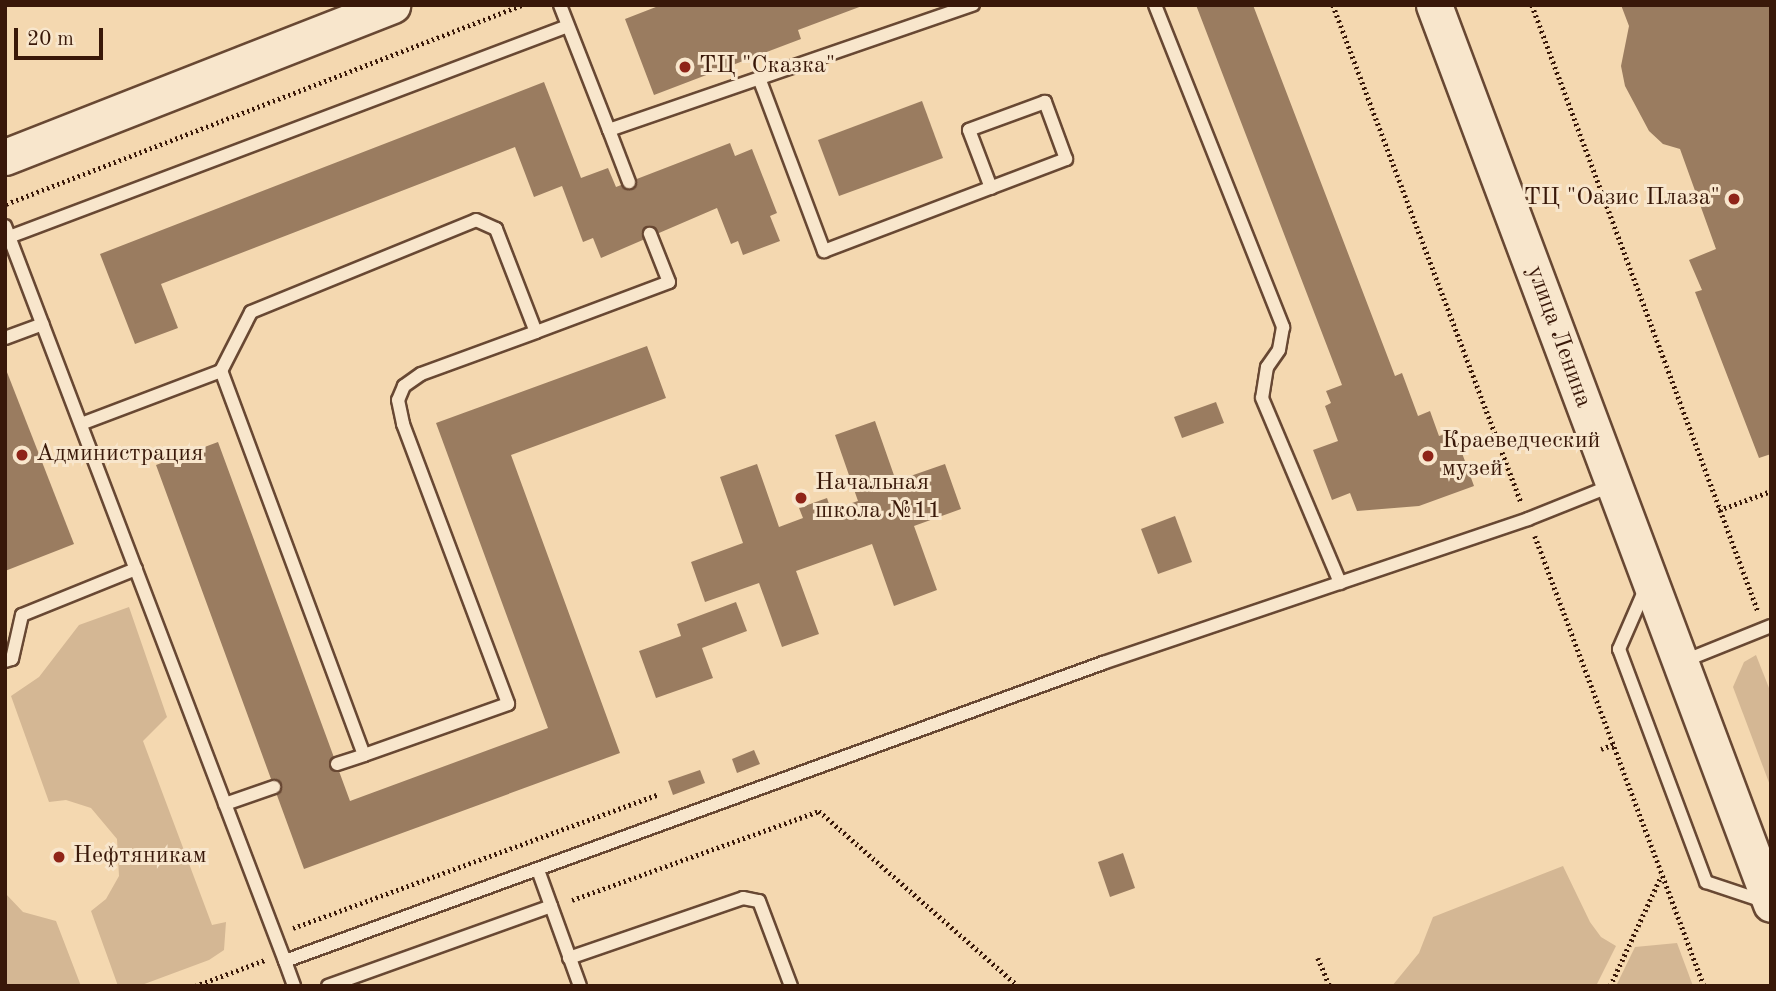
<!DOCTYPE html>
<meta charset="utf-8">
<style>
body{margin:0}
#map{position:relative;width:1776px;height:991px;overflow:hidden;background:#f4d8b0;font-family:"Old Standard TT",serif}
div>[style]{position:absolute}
.green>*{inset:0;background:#d4b794}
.building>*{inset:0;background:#9a7c60}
.path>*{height:4.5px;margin-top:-2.25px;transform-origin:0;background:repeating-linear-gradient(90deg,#391809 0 2px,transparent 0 5.5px)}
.roads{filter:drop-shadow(2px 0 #684833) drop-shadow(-2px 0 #684833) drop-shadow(0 2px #684833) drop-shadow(0 -2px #684833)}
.lane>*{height:12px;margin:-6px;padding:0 6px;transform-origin:6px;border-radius:6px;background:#f8e6cc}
.secondary>*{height:35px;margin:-17.5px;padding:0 17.5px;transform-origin:17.5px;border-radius:17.5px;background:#f8e6cc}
.dots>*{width:19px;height:19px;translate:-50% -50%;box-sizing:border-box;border:4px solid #f8e6cc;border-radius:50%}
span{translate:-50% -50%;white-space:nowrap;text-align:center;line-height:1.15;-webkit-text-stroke:6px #f8e6cc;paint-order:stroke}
.poi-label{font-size:24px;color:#391809}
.left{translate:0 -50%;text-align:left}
.right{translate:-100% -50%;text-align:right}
.street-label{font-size:24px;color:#391809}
.frame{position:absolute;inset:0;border:7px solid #391809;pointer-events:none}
.scale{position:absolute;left:14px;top:28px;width:89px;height:32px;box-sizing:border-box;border:4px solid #391809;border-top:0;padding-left:9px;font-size:21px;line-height:24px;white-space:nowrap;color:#391809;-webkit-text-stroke:5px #f8e6cc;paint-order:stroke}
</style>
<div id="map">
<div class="green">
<i style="clip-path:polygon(129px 607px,167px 717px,143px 741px,212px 925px,226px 922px,224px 950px,209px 960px,139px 986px,118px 986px,91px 911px,106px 899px,119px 876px,117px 839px,91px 808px,66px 800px,49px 802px,11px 696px,39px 677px,79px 625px)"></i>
<i style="clip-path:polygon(1756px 655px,1771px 693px,1771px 788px,1733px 687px,1744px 662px)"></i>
<i style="clip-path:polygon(1563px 866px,1590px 922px,1601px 937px,1616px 946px,1596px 986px,1392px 986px,1419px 953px,1433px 917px)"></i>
<i style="clip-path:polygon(5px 893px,23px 912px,56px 921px,81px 986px,5px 986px)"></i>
<i style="clip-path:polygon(1677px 943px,1693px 986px,1616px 986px,1635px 947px)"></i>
</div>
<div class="building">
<i style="clip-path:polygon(661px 5px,862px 5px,862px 6px,798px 30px,801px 39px,654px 95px,625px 19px)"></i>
<i style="clip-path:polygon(1196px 5px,1253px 5px,1395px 376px,1402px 373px,1418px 416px,1430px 411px,1439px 436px,1454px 431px,1474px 486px,1419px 506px,1357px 511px,1350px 493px,1332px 500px,1313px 450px,1338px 441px,1325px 406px,1331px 403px,1326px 391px,1342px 385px)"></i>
<i style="clip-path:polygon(1621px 5px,1771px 5px,1771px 454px,1759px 458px,1695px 292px,1702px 290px,1689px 260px,1716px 249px,1680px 149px,1663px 144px,1649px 131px,1625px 86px,1621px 66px,1629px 26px)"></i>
<i style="clip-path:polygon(544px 82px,581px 178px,608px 168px,616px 187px,730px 143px,735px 156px,752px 149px,777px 213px,770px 216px,780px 241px,743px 255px,738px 241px,731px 244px,717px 208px,601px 258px,593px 238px,583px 242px,562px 186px,534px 197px,515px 147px,161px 284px,178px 328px,135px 344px,100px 254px)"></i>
<i style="clip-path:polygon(922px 101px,943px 158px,839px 196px,818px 140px)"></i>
<i style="clip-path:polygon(647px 346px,666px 398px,511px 455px,620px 753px,304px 869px,156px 465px,218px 442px,350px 801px,548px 728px,436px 423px)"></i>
<i style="clip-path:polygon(5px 367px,74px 544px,5px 571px)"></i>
<i style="clip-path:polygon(1216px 402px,1224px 423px,1182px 438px,1174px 417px)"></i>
<i style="clip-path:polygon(875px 421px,896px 481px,945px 464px,961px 509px,914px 526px,937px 590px,894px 606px,872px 544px,796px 571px,819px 634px,782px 647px,759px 583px,705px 602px,691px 562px,743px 543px,720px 477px,757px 464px,779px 527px,803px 518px,799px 508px,827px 498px,831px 510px,858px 501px,835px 435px)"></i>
<i style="clip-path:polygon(1175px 516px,1192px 562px,1158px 574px,1141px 529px)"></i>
<i style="clip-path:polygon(736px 602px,747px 631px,702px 648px,713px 678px,656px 698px,639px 651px,681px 636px,677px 624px)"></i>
<i style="clip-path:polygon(754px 750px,760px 764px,737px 773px,732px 759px)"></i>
<i style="clip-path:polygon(700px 770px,705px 783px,673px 795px,668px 781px)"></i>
<i style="clip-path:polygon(1123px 853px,1135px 888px,1110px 897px,1098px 862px)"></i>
</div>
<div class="path">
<i style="left:1333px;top:5px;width:531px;rotate:69.28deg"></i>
<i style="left:1532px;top:5px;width:647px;rotate:69.55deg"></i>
<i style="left:6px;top:204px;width:553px;rotate:-21.09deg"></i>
<i style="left:1719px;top:510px;width:55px;rotate:-20.1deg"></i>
<i style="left:1535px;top:536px;width:481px;rotate:69.4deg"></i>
<i style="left:1601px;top:749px;width:15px;rotate:-20deg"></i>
<i style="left:572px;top:900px;width:263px;rotate:-19.8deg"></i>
<i style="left:819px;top:811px;width:265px;rotate:41.3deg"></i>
<i style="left:293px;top:928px;width:388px;rotate:-20.1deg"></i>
<i style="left:1318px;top:958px;width:30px;rotate:67deg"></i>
<i style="left:195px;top:986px;width:75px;rotate:-20.4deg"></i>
<i style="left:1610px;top:986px;width:121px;rotate:-65.1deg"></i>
</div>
<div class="roads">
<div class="lane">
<i style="left:560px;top:5px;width:134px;rotate:68.6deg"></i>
<i style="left:609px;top:130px;width:385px;rotate:-19deg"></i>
<i style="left:1155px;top:5px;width:347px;rotate:68.3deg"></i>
<i style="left:1283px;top:327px;width:23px;rotate:100deg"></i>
<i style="left:1279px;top:350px;width:21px;rotate:125deg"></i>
<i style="left:1267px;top:367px;width:31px;rotate:99deg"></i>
<i style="left:1262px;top:398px;width:201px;rotate:67.1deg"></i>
<i style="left:759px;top:78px;width:185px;rotate:69.4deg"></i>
<i style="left:824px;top:251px;width:259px;rotate:-20.8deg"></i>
<i style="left:1066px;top:159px;width:61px;rotate:-110.2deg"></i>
<i style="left:1045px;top:102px;width:81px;rotate:159.8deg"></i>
<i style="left:969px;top:130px;width:62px;rotate:69.2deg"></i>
<i style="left:609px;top:130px;width:56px;rotate:69deg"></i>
<i style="left:5px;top:226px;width:787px;rotate:69.15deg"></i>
<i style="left:285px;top:961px;width:871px;rotate:-20.02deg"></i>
<i style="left:1103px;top:663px;width:449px;rotate:-18.7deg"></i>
<i style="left:1528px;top:519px;width:92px;rotate:-21.8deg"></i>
<i style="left:9px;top:237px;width:597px;rotate:-20.68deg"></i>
<i style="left:536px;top:332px;width:142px;rotate:-20.6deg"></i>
<i style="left:669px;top:282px;width:52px;rotate:-111.6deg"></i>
<i style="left:5px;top:338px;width:40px;rotate:-20.2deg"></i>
<i style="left:81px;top:424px;width:150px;rotate:-20.7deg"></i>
<i style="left:221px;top:371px;width:66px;rotate:-63deg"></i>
<i style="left:251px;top:312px;width:243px;rotate:-22.2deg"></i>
<i style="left:476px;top:220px;width:22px;rotate:24deg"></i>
<i style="left:496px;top:229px;width:110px;rotate:68.8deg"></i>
<i style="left:536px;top:332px;width:122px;rotate:159.9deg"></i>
<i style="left:421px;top:374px;width:21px;rotate:145deg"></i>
<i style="left:404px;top:386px;width:15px;rotate:113deg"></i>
<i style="left:398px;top:400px;width:25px;rotate:78deg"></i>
<i style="left:403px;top:424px;width:299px;rotate:69.4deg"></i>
<i style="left:508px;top:704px;width:153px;rotate:160.5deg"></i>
<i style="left:364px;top:755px;width:410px;rotate:-110.4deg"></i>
<i style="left:1646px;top:587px;width:68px;rotate:113.5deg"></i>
<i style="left:1619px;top:649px;width:249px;rotate:69.5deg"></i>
<i style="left:1706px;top:882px;width:60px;rotate:18.4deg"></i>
<i style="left:5px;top:661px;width:7px;rotate:-16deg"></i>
<i style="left:12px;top:659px;width:45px;rotate:-77.2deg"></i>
<i style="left:22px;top:615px;width:123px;rotate:-22deg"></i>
<i style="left:1684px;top:661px;width:94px;rotate:-21.9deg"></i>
<i style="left:337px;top:764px;width:28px;rotate:-18deg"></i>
<i style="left:225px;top:804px;width:52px;rotate:-19.1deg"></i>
<i style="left:538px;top:870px;width:123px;rotate:70.1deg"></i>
<i style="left:569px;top:958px;width:184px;rotate:-19deg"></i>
<i style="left:743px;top:898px;width:16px;rotate:11deg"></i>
<i style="left:759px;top:901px;width:91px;rotate:69.4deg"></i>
<i style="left:285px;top:961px;width:27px;rotate:70deg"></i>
<i style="left:328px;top:986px;width:237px;rotate:-19.7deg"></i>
</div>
<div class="secondary">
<i style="left:1434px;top:5px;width:960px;rotate:69.45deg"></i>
<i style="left:5px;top:157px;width:416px;rotate:-21.4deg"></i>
</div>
</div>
<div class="dots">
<i style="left:685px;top:67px;background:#8f2418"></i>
<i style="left:1734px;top:199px;background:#8f2418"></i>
<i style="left:22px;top:455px;background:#8f2418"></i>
<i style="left:1428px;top:456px;background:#8f2418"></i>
<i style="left:801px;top:498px;background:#8f2418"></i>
<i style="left:59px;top:857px;background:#8f2418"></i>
</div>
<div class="poi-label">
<span class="left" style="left:699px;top:67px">ТЦ "Сказка"</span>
<span class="right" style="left:1720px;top:199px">ТЦ "Оазис Плаза"</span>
<span class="left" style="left:1442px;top:456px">Краеведческий<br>музей</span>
<span class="left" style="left:36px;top:455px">Администрация</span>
<span class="left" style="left:815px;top:498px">Начальная<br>школа №11</span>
<span class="left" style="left:73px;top:857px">Нефтяникам</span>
</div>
<div class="street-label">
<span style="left:1558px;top:337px;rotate:70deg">улица Ленина</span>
</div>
<div class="frame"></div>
<div class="scale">20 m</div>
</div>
